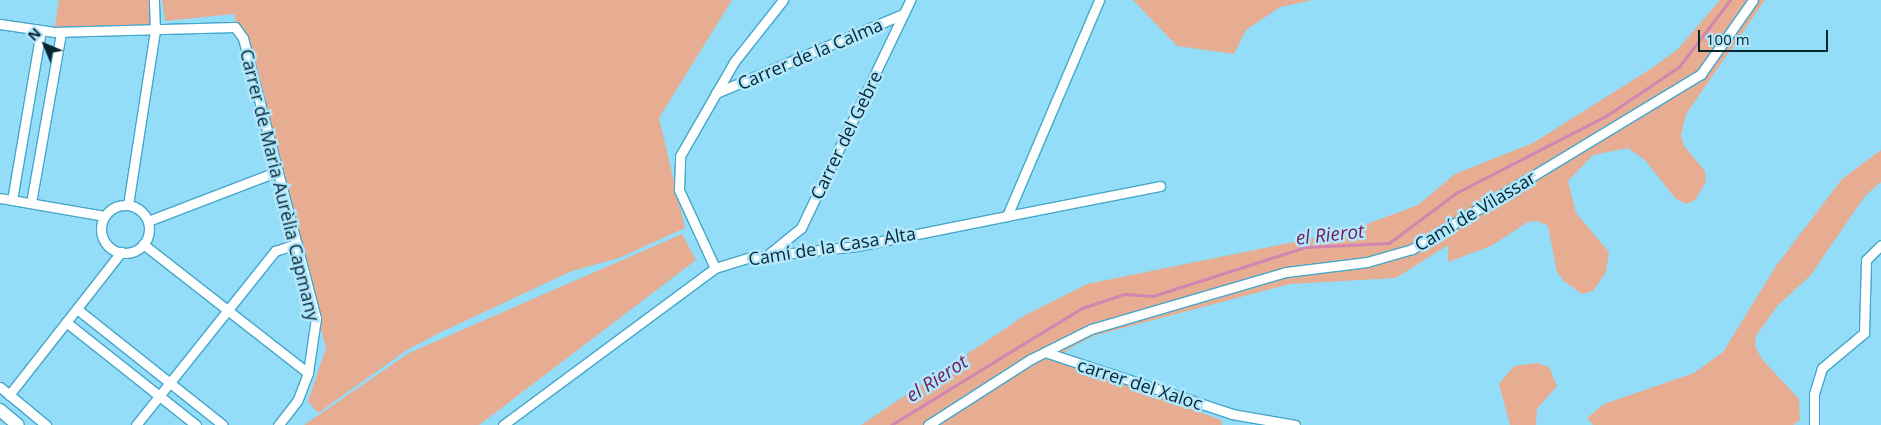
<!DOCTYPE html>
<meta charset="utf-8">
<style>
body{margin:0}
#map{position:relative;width:1881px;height:425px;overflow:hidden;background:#93ddf9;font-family:"Open Sans",sans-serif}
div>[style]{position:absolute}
.green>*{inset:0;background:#e6ad93}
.stream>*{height:2.5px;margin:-1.25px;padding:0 1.25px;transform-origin:1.25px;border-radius:1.25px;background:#d385b2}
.roads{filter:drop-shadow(1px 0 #44a7c9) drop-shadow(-1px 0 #44a7c9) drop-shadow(0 1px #44a7c9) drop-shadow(0 -1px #44a7c9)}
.minor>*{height:9px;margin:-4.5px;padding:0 4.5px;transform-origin:4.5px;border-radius:4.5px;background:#fff}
.minor>.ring{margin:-4.5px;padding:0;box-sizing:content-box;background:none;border:9px solid #fff;border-radius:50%}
.secondary>*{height:12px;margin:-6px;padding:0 6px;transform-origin:6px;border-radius:6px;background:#fff}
span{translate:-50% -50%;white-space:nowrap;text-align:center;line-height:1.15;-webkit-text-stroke:5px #b1e7fd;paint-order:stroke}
.street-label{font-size:18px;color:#062630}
.water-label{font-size:19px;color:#761a58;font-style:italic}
.north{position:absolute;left:20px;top:20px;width:50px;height:50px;-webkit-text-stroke:4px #b1e7fd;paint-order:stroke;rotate:315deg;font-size:14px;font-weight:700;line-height:20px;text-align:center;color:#062630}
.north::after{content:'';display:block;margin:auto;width:18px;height:22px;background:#062630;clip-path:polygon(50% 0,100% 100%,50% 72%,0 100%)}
.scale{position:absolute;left:1698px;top:30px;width:130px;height:22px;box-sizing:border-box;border:2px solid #062630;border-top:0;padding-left:6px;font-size:15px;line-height:18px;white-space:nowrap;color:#062630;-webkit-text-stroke:4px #b1e7fd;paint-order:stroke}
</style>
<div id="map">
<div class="green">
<i style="clip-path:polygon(59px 0,152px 0,152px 25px,54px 32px)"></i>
<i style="clip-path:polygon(162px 0,732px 0,659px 118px,685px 228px,619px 258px,572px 271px,439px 333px,407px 350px,318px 413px,308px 401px,326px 348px,234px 14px,165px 21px)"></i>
<i style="clip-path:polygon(1133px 0,1313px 0,1280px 7px,1246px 30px,1234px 54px,1177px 46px)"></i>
<i style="clip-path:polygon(1720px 0,1765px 0,1686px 114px,1681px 135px,1684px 146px,1705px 171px,1706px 182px,1695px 200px,1686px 204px,1675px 198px,1645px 160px,1628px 148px,1593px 155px,1568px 181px,1576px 213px,1609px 252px,1606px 272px,1593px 291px,1582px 294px,1565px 282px,1557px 272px,1548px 226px,1538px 221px,1528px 222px,1491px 246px,1448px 262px,1448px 245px,1396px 278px,1290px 284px,1093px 336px,1067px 350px,1061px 360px,1221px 420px,1222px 425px,861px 425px,1024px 316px,1087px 284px,1348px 231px,1418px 205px,1455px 174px,1533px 143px,1652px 68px,1678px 49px)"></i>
<i style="clip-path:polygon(1881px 150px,1881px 182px,1865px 196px,1810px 276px,1778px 305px,1756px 336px,1755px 346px,1762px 359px,1799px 399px,1800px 420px,1793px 425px,1593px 425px,1587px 418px,1604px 404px,1694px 373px,1723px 352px,1776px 266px,1842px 179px)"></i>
<i style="clip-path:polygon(682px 234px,696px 260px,479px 425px,304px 425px,409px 353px)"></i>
<i style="clip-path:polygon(1537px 363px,1549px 367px,1557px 386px,1537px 409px,1536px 425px,1510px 425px,1499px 384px,1514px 366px)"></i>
</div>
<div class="stream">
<i style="left:891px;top:425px;width:224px;rotate:-31.5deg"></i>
<i style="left:1082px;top:308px;width:45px;rotate:-18deg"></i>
<i style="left:1125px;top:294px;width:28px;rotate:4deg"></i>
<i style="left:1153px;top:296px;width:161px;rotate:-17.8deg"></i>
<i style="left:1306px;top:247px;width:83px;rotate:-2.8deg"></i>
<i style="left:1389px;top:243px;width:84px;rotate:-36.7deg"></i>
<i style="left:1456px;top:193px;width:169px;rotate:-27.2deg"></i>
<i style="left:1606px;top:116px;width:88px;rotate:-33.9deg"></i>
<i style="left:1679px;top:67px;width:84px;rotate:-52.7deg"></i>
</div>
<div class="roads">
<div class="minor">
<i style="left:0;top:24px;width:55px;rotate:8.4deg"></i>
<i style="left:54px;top:32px;width:181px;rotate:-1.6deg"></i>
<i style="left:235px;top:27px;width:14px;rotate:54deg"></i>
<i style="left:243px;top:38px;width:289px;rotate:75.4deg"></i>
<i style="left:316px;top:318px;width:56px;rotate:98.3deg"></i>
<i style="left:308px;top:373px;width:30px;rotate:111deg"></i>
<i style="left:297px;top:401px;width:31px;rotate:128deg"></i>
<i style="left:716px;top:93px;width:203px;rotate:-22.9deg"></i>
<i style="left:0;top:198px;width:106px;rotate:9.8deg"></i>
<i style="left:12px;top:200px;width:172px;rotate:-80.3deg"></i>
<i style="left:31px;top:203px;width:174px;rotate:-80deg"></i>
<i style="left:128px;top:205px;width:176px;rotate:-81.2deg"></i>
<i style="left:155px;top:31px;width:31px;rotate:-92deg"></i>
<i class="ring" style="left:101px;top:205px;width:39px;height:39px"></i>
<i style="left:1007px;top:216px;width:156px;rotate:-11.1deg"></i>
<i style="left:148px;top:221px;width:139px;rotate:-21deg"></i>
<i style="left:143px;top:244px;width:209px;rotate:38deg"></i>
<i style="left:770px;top:253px;width:40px;rotate:-39deg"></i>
<i style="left:801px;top:228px;width:253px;rotate:-64.4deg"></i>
<i style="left:715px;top:268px;width:86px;rotate:-114.8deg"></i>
<i style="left:679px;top:190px;width:34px;rotate:-88deg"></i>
<i style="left:680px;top:156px;width:108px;rotate:-60.1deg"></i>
<i style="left:734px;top:62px;width:79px;rotate:-51.7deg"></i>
<i style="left:77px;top:309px;width:186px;rotate:38.5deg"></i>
<i style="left:66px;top:322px;width:166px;rotate:38.4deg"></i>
<i style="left:1045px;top:352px;width:197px;rotate:18.3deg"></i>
<i style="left:1232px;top:414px;width:64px;rotate:9.9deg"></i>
<i style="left:0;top:387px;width:60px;rotate:39.6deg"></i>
<i style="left:9px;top:395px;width:182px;rotate:-51.9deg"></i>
<i style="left:136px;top:425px;width:223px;rotate:-51.4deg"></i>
<i style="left:275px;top:251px;width:23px;rotate:-18deg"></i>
<i style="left:503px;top:425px;width:264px;rotate:-36.5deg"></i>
<i style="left:715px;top:268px;width:34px;rotate:-17deg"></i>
<i style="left:747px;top:258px;width:111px;rotate:-6.2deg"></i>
<i style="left:857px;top:246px;width:153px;rotate:-11.3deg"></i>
<i style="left:1007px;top:216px;width:235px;rotate:-66.9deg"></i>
<i style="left:928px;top:425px;width:122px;rotate:-32.7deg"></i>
<i style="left:1031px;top:359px;width:67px;rotate:-26.6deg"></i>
<i style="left:1091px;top:329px;width:203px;rotate:-16.3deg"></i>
<i style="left:1286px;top:272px;width:82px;rotate:-7deg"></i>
<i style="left:1367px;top:262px;width:47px;rotate:-16.1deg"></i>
<i style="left:1412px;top:249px;width:338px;rotate:-31.2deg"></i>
<i style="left:1701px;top:74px;width:90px;rotate:-54.9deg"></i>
<i style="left:1814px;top:425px;width:31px;rotate:-90deg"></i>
<i style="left:1814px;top:394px;width:27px;rotate:-73deg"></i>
<i style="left:1822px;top:368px;width:55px;rotate:-39.8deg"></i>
<i style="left:1864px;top:333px;width:73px;rotate:-88.4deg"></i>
<i style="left:1866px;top:260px;width:21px;rotate:-45deg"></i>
</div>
<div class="secondary">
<i style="left:0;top:410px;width:23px;rotate:40deg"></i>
</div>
</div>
<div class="street-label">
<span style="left:810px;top:54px;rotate:-23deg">Carrer de la Calma</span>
<span style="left:846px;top:135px;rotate:-64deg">Carrer del Gebre</span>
<span style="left:280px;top:185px;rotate:76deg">Carrer de Maria Aurèlia Capmany</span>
<span style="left:1475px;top:211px;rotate:-31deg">Camí de Vilassar</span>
<span style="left:832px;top:246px;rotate:-9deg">Camí de la Casa Alta</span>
<span style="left:1140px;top:384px;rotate:18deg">carrer del Xaloc</span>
</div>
<div class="water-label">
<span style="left:1330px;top:235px;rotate:-6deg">el Rierot</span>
<span style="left:937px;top:379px;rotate:-33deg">el Rierot</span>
</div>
<div class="north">N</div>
<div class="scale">100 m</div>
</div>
